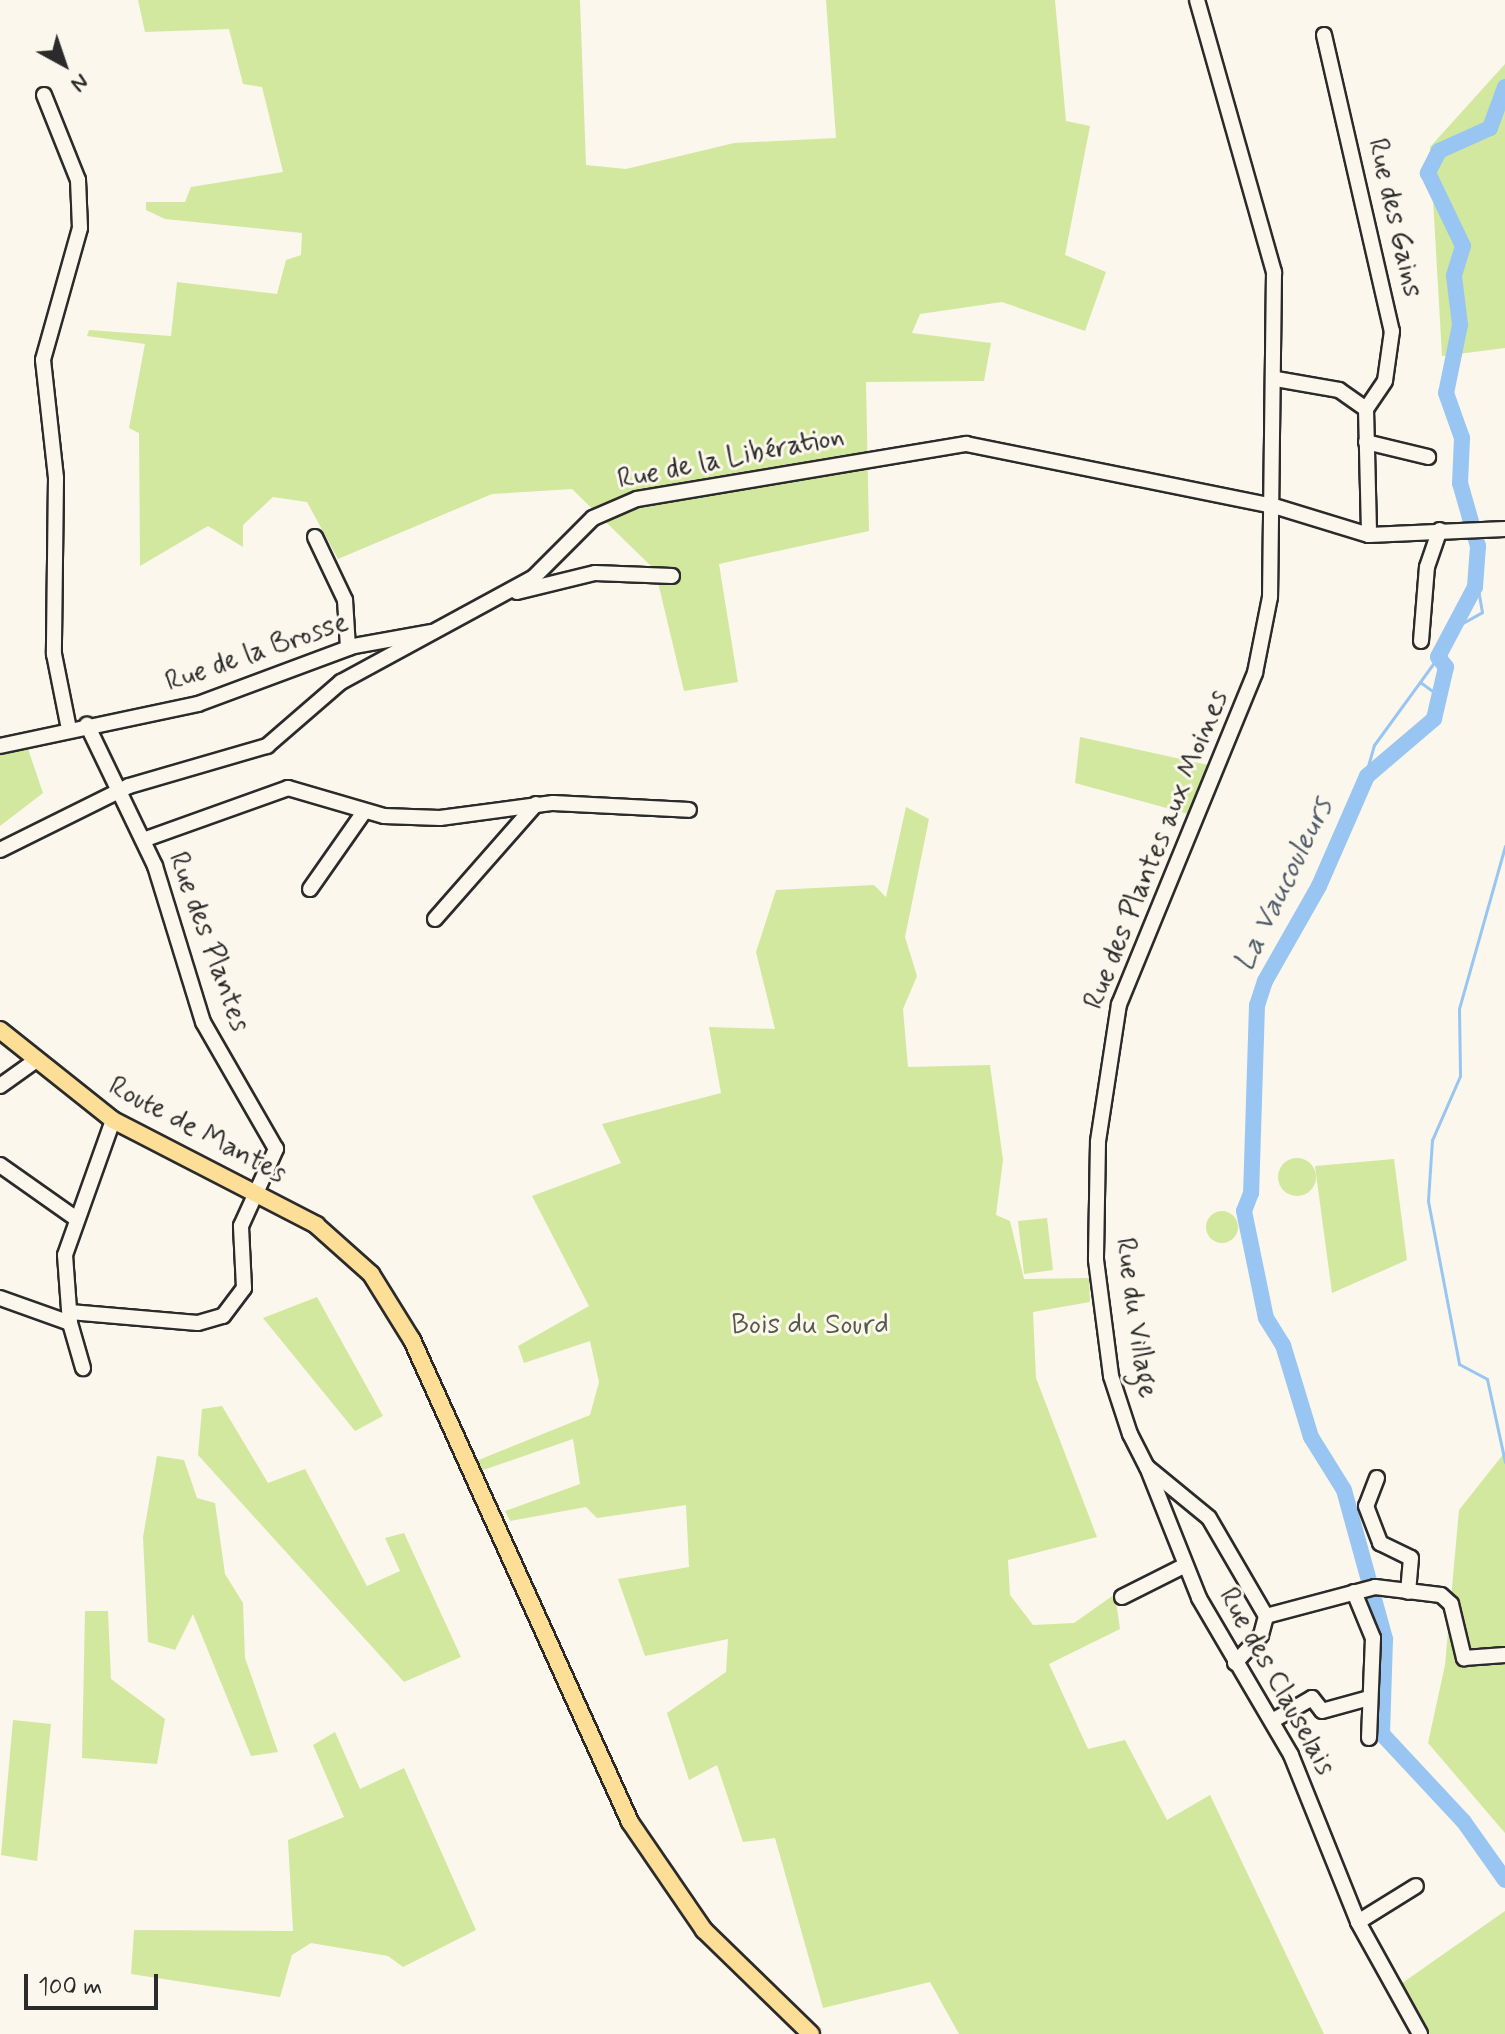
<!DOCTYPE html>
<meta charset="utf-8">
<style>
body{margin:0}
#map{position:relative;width:1505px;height:2034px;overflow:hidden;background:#fbf7ec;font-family:Mynerve,sans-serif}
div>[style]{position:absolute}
.green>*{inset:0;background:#d2e89e}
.round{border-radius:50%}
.stream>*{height:3px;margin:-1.5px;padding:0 1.5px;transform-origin:1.5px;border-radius:1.5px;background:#98c5f2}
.river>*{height:16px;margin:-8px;padding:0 8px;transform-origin:8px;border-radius:8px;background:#98c5f2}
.roads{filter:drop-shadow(2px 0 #2b2b2b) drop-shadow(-2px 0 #2b2b2b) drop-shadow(0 2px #2b2b2b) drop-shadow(0 -2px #2b2b2b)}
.minor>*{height:14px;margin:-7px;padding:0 7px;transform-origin:7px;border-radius:7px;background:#fbf7ec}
.major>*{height:16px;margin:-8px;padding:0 8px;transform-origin:8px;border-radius:8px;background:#fcde96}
span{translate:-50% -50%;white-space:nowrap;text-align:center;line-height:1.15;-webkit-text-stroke:6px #fbf7ec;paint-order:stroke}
.street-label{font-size:28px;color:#2b2b2b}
.park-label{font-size:28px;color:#555a48}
.water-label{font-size:30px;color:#4c5967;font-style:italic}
.north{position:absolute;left:24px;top:24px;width:80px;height:80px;-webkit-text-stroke:6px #fbf7ec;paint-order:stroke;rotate:140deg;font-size:22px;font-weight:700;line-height:32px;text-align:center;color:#2b2b2b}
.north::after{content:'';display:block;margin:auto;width:28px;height:36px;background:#2b2b2b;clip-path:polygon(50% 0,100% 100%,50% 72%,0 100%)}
.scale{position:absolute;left:24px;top:1974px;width:134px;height:36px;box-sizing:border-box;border:4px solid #2b2b2b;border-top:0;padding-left:10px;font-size:24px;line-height:28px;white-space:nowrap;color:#2b2b2b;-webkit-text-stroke:6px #fbf7ec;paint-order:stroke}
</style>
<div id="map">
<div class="green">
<i style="clip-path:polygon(138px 0,580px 0,586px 165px,626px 169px,734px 143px,836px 138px,826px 0,1055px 0,1066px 121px,1090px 126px,1065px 255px,1106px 272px,1085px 331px,1002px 302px,920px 314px,912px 333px,991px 343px,984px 381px,866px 382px,869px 531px,719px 564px,738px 682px,684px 691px,655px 570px,572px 489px,492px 494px,338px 559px,307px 502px,273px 497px,243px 525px,243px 547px,208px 526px,140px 566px,139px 433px,129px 428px,145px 344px,87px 336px,89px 330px,171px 336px,177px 282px,277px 294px,286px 260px,301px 255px,302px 233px,165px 219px,146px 210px,146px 202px,185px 202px,191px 187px,283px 172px,262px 87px,243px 84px,229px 29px,145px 32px)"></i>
<i style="clip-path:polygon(1505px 64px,1505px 348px,1442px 356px,1430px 147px)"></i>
<i style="clip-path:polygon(1080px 737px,1213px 766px,1192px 815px,1075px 783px)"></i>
<i style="clip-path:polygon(27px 746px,43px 793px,0 826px,0 754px)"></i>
<i style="clip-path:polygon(906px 807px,929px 819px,905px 937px,917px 976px,903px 1009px,908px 1067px,990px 1065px,1003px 1160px,996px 1215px,1010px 1221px,1024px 1279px,1089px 1278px,1090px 1302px,1033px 1312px,1036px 1378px,1097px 1537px,1008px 1560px,1010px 1595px,1033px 1625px,1074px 1623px,1115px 1594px,1120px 1629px,1049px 1664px,1088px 1749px,1125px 1740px,1167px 1820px,1210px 1795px,1324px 2034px,959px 2034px,930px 1982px,823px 2008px,775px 1838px,743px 1842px,717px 1765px,689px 1780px,667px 1713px,726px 1672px,728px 1639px,645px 1656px,618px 1579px,689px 1567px,686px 1505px,597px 1518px,586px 1507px,510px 1521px,505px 1511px,580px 1484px,573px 1439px,483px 1470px,476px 1461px,590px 1415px,599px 1382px,590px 1341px,524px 1363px,518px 1346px,589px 1306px,532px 1196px,621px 1163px,602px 1124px,721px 1093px,709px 1027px,775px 1029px,756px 952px,776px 890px,874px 885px,886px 897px)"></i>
<i class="round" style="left:1278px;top:1158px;width:38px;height:38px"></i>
<i style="clip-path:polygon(1394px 1159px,1407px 1260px,1332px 1293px,1315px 1166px)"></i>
<i class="round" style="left:1206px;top:1211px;width:32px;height:32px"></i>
<i style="clip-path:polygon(1047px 1218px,1053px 1270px,1024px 1274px,1018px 1221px)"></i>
<i style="clip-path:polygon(317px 1297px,383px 1416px,355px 1431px,263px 1318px)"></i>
<i style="clip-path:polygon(222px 1406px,268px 1483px,305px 1469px,367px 1586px,400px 1571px,385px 1538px,404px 1533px,461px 1657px,404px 1682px,198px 1455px,202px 1409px)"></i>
<i style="clip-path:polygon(1505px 1452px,1505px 1833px,1428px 1743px,1445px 1665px,1459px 1510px)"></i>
<i style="clip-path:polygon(157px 1456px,184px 1460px,197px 1498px,215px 1503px,225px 1574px,243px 1603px,245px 1658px,278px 1752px,251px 1756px,193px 1614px,175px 1650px,148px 1642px,143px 1537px)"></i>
<i style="clip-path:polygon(85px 1611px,108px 1611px,111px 1679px,165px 1719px,157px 1764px,82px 1758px)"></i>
<i style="clip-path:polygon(13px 1720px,51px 1724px,37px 1861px,1px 1855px)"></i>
<i style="clip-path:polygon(335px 1732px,360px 1789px,404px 1768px,476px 1930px,403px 1967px,388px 1956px,311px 1943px,292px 1955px,280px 1997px,131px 1974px,134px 1930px,293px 1931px,288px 1840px,344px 1817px,313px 1745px)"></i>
<i style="clip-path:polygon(1505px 1911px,1505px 2034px,1430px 2034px,1398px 1986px)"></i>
</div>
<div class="stream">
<i style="left:1459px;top:625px;width:26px;rotate:-29deg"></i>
<i style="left:1482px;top:612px;width:34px;rotate:-100deg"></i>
<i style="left:1438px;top:657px;width:31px;rotate:126deg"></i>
<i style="left:1420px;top:682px;width:24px;rotate:36deg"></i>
<i style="left:1362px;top:787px;width:44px;rotate:-74.1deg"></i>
<i style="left:1374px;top:745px;width:78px;rotate:-53.9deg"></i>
<i style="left:1505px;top:846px;width:169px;rotate:105.8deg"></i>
<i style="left:1459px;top:1009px;width:67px;rotate:89.1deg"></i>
<i style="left:1460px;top:1076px;width:70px;rotate:113.6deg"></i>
<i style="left:1432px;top:1140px;width:61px;rotate:93.8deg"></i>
<i style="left:1428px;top:1201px;width:166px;rotate:79.2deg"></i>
<i style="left:1459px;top:1364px;width:32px;rotate:28deg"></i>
<i style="left:1487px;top:1379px;width:85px;rotate:77.8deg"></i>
</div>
<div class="river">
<i style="left:1505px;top:87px;width:44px;rotate:110.1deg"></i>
<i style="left:1490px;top:128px;width:56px;rotate:155.7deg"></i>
<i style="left:1439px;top:151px;width:25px;rotate:117deg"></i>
<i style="left:1428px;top:173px;width:81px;rotate:64.4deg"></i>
<i style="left:1463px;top:246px;width:31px;rotate:107deg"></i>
<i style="left:1454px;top:276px;width:49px;rotate:83deg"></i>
<i style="left:1460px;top:325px;width:69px;rotate:101.6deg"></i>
<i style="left:1446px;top:393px;width:48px;rotate:70.4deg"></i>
<i style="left:1462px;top:438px;width:45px;rotate:92.5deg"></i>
<i style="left:1460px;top:483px;width:66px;rotate:74.1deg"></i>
<i style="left:1478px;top:546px;width:41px;rotate:94.2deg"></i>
<i style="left:1475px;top:587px;width:79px;rotate:117.9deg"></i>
<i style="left:1438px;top:657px;width:13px;rotate:51deg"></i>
<i style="left:1446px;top:667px;width:53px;rotate:103deg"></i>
<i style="left:1434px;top:719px;width:88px;rotate:139.6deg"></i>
<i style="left:1367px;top:776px;width:120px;rotate:113.6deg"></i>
<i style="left:1319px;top:886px;width:109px;rotate:119.6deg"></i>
<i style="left:1265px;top:981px;width:25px;rotate:108deg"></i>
<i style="left:1257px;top:1005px;width:188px;rotate:91.8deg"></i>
<i style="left:1251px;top:1193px;width:19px;rotate:111deg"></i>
<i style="left:1244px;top:1211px;width:109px;rotate:78.4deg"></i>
<i style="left:1266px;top:1318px;width:32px;rotate:58deg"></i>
<i style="left:1283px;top:1345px;width:96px;rotate:73.1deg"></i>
<i style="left:1311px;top:1437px;width:62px;rotate:58.1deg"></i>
<i style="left:1344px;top:1490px;width:155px;rotate:74.6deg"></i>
<i style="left:1385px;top:1639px;width:95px;rotate:91.8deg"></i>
<i style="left:1382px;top:1734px;width:120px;rotate:47deg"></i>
<i style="left:1464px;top:1822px;width:71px;rotate:54.7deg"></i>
</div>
<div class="roads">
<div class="minor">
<i style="left:1197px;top:0;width:283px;rotate:74.2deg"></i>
<i style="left:1274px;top:272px;width:325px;rotate:90.7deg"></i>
<i style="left:1270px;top:597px;width:77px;rotate:101.2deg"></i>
<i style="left:1255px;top:673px;width:358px;rotate:112.3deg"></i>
<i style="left:1119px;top:1004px;width:140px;rotate:98.7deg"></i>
<i style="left:1098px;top:1142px;width:118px;rotate:91deg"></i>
<i style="left:1096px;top:1260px;width:117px;rotate:82.6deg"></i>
<i style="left:1111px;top:1376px;width:61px;rotate:71.9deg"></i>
<i style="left:1130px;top:1434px;width:37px;rotate:63deg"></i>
<i style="left:1147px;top:1467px;width:80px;rotate:39.4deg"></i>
<i style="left:1209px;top:1518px;width:113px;rotate:59.8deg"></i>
<i style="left:1324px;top:35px;width:304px;rotate:77.1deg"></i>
<i style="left:1392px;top:331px;width:50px;rotate:98deg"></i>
<i style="left:1385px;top:381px;width:34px;rotate:124deg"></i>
<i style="left:44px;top:95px;width:92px;rotate:68.2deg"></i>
<i style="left:78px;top:180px;width:48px;rotate:87.6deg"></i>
<i style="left:80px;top:228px;width:137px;rotate:105.7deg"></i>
<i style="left:43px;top:360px;width:119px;rotate:83.7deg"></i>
<i style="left:56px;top:478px;width:176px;rotate:90.7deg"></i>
<i style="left:54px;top:654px;width:76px;rotate:78.7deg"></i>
<i style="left:1276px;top:379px;width:64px;rotate:9.9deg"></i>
<i style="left:1339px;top:390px;width:33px;rotate:35deg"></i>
<i style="left:1366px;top:409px;width:126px;rotate:88.6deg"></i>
<i style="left:1366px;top:442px;width:64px;rotate:13.6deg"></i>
<i style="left:315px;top:537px;width:70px;rotate:64.5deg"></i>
<i style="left:345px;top:600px;width:48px;rotate:86.4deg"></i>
<i style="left:517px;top:592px;width:80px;rotate:-13.7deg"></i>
<i style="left:595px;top:573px;width:77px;rotate:2.2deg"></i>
<i style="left:1421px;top:641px;width:74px;rotate:-85.4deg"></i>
<i style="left:1427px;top:567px;width:39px;rotate:-71deg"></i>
<i style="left:0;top:746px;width:202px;rotate:-12deg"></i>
<i style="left:198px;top:704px;width:166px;rotate:-20.4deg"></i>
<i style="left:354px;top:646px;width:79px;rotate:-10.2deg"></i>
<i style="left:143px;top:840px;width:154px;rotate:-19.7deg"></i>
<i style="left:288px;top:788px;width:100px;rotate:16.3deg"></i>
<i style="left:384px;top:816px;width:56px;rotate:2deg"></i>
<i style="left:440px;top:818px;width:114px;rotate:-7.6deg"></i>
<i style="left:553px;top:803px;width:136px;rotate:2.9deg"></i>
<i style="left:0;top:850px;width:144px;rotate:-26.4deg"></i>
<i style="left:129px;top:786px;width:144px;rotate:-16.2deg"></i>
<i style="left:267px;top:746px;width:98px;rotate:-40.9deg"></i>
<i style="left:341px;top:682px;width:220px;rotate:-28.5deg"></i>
<i style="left:534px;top:577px;width:83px;rotate:-45deg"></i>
<i style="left:593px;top:518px;width:48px;rotate:-23.4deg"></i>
<i style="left:637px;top:499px;width:334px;rotate:-9.5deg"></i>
<i style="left:966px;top:444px;width:314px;rotate:11.4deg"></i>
<i style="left:1274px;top:506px;width:99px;rotate:17deg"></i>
<i style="left:1369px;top:535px;width:136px;rotate:-2.5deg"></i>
<i style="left:310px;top:889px;width:94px;rotate:-55deg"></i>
<i style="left:435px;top:919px;width:153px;rotate:-48.7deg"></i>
<i style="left:0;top:1086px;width:43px;rotate:-35.5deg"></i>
<i style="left:0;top:1165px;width:92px;rotate:35.2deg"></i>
<i style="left:0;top:1298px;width:74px;rotate:19.7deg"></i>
<i style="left:70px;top:1323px;width:47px;rotate:73.9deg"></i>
<i style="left:70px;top:1312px;width:128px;rotate:4.9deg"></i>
<i style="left:198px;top:1323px;width:26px;rotate:-16deg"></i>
<i style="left:223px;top:1316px;width:35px;rotate:-53deg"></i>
<i style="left:244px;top:1288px;width:62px;rotate:-92.8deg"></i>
<i style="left:241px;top:1226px;width:85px;rotate:-65.6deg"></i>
<i style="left:276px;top:1149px;width:146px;rotate:-119.9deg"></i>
<i style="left:203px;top:1022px;width:163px;rotate:-107.1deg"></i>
<i style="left:155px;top:866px;width:157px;rotate:-115.7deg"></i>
<i style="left:70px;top:1323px;width:68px;rotate:-94.2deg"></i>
<i style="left:65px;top:1255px;width:143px;rotate:-70.4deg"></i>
<i style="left:1147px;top:1467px;width:141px;rotate:68.3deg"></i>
<i style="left:1199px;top:1598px;width:182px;rotate:59.6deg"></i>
<i style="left:1291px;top:1755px;width:180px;rotate:68.1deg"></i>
<i style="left:1358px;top:1922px;width:128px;rotate:61deg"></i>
<i style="left:1377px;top:1478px;width:30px;rotate:111deg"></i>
<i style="left:1366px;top:1506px;width:40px;rotate:69deg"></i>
<i style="left:1380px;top:1543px;width:34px;rotate:26deg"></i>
<i style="left:1411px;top:1558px;width:34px;rotate:95deg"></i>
<i style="left:1354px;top:1592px;width:50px;rotate:67.6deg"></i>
<i style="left:1373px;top:1638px;width:100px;rotate:92.3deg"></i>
<i style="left:1122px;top:1597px;width:69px;rotate:-26.6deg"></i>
<i style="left:1266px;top:1616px;width:113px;rotate:-14.9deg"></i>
<i style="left:1375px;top:1587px;width:66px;rotate:6.9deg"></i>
<i style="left:1441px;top:1595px;width:13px;rotate:42deg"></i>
<i style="left:1451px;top:1604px;width:56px;rotate:76.5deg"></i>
<i style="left:1464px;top:1658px;width:41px;rotate:-4.2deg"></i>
<i style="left:1235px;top:1663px;width:38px;rotate:-47deg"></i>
<i style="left:1261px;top:1635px;width:20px;rotate:-75deg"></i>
<i style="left:1272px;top:1721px;width:46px;rotate:-29.9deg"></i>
<i style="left:1312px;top:1698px;width:16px;rotate:52deg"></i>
<i style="left:1322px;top:1711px;width:49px;rotate:-15.5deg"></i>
<i style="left:1358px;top:1922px;width:68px;rotate:-31.8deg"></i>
</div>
<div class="major">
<i style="left:0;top:1030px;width:144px;rotate:38.5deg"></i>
<i style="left:113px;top:1120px;width:229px;rotate:27.3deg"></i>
<i style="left:316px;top:1225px;width:74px;rotate:41.7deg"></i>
<i style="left:371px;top:1274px;width:78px;rotate:58.2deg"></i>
<i style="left:412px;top:1340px;width:529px;rotate:65.66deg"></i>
<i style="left:630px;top:1822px;width:131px;rotate:55.6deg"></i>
<i style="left:704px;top:1930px;width:149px;rotate:44.2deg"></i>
</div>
</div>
<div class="street-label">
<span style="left:1394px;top:218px;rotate:77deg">Rue des Gains</span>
<span style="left:731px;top:459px;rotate:-11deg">Rue de la Libération</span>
<span style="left:257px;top:653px;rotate:-19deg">Rue de la Brosse</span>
<span style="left:1157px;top:850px;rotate:-68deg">Rue des Plantes aux Moines</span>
<span style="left:208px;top:942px;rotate:70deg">Rue des Plantes</span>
<span style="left:197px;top:1131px;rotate:28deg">Route de Mantes</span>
<span style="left:1135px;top:1318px;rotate:82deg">Rue du Village</span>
<span style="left:1276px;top:1682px;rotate:61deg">Rue des Clauselais</span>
</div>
<div class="park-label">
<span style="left:810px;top:1326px">Bois du Sourd</span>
</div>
<div class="water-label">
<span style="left:1284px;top:885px;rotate:-64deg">La Vaucouleurs</span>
</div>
<div class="north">N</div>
<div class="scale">100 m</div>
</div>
